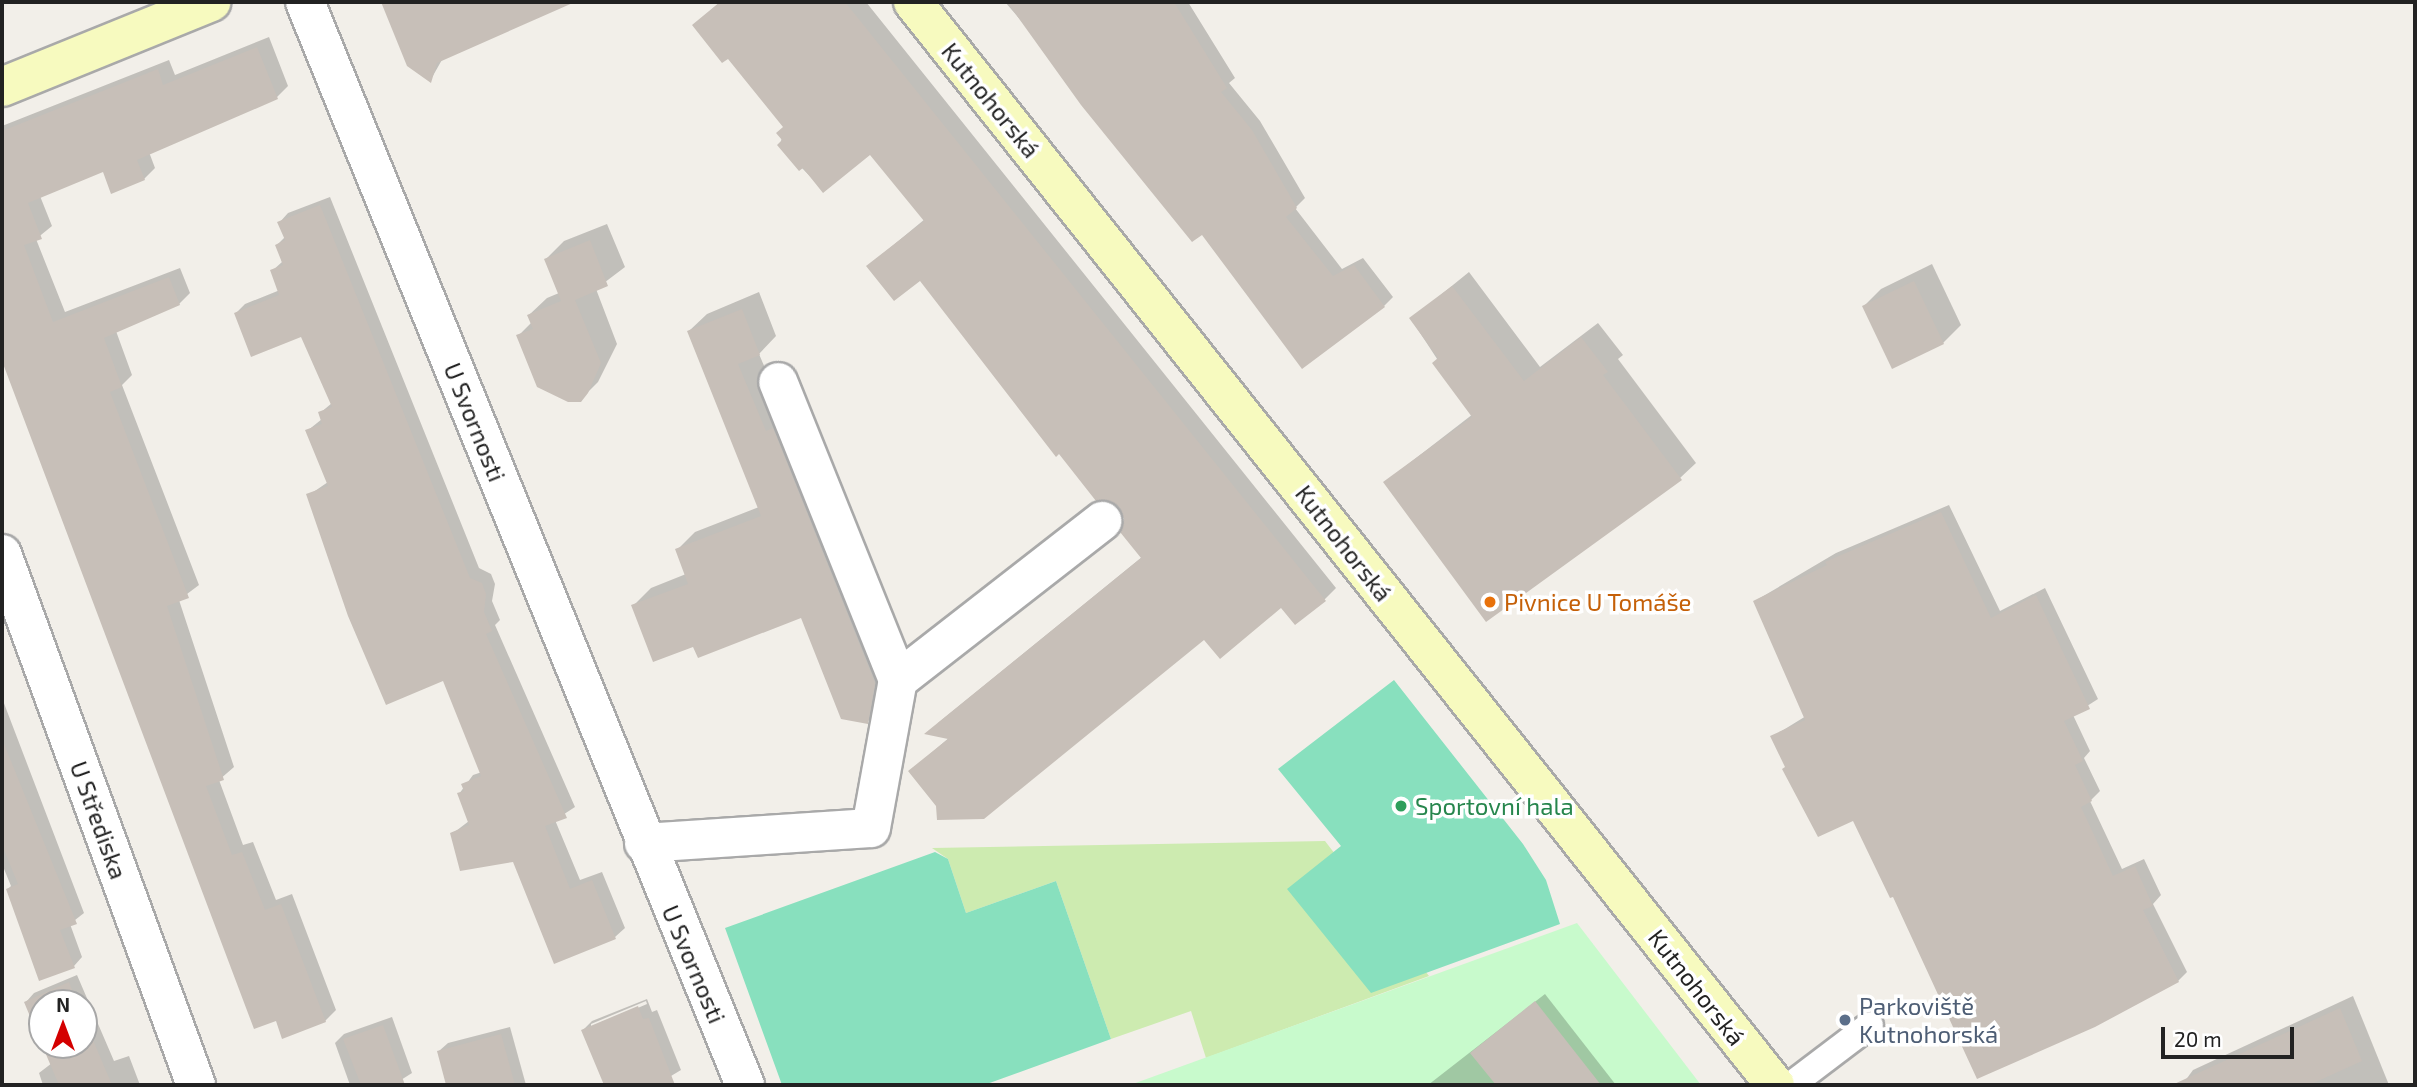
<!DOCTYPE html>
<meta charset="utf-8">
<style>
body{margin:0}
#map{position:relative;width:2417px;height:1087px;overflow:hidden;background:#f2efe9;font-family:"Exo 2",sans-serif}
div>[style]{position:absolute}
.grass>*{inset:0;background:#cdebb0}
.park>*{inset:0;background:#c8facc}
.pitch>*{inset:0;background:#88e0be}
.shadow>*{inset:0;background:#0003}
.building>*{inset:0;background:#c7bfb8}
.roads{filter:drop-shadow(2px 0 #a9a9a9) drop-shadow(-2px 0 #a9a9a9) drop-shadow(0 2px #a9a9a9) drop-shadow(0 -2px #a9a9a9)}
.lane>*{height:26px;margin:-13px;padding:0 13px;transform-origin:13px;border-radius:13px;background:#fff}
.street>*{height:38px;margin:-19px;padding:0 19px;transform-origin:19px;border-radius:19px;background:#fff}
.secondary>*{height:38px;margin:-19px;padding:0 19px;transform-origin:19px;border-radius:19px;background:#f7fabf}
.dots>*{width:19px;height:19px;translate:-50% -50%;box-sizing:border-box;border:4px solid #fff;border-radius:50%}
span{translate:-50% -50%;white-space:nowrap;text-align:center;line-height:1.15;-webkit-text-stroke:7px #fff;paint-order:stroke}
.street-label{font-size:24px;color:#222}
.food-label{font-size:24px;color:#c56008}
.left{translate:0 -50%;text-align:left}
.leisure-label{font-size:24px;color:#27864d}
.service-label{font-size:24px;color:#4e5e75}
.frame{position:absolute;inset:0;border:4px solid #222;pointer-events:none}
.north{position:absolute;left:28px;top:989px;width:70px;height:70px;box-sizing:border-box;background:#fff;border:2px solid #a7a7a7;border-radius:50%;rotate:0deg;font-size:19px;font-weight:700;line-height:28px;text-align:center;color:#222}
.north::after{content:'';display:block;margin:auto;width:24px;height:32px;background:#d40000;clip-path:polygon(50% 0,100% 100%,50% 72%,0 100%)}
.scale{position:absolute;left:2161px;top:1027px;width:133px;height:32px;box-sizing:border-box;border:4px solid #222;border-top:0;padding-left:9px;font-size:21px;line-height:24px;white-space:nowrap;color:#222;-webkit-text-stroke:5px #fff;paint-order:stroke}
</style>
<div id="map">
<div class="grass">
<i style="clip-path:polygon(1325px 841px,1429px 976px,1206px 1058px,1191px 1011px,1111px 1039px,1056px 881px,966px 913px,948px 859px,932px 848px)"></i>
</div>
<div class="park">
<i style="clip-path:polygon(1577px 923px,1701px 1085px,1130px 1085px)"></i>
</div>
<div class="pitch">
<i style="clip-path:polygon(1394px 680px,1523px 844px,1546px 880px,1560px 924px,1371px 993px,1287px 889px,1341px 846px,1278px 769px)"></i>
<i style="clip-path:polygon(935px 852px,948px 859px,966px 913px,1056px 881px,1111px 1039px,984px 1085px,782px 1085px,725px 928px)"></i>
</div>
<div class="shadow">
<i style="clip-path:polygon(392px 2px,551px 2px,543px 10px,443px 58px,430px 81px,386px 8px)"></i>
<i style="clip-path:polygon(720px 2px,866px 2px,1336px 588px,1324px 600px,1281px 606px,1204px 638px,937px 805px,910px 771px,950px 737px,938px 723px,1142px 557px,1120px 506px,921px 278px,868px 266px,925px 219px,870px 153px,823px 190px,780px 145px,785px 126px,728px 57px,694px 25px)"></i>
<i style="clip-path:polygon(1005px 2px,1188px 2px,1235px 78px,1229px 83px,1260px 121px,1305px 198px,1295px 208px,1342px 269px,1363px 258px,1393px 297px,1384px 306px,1203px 232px)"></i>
<i style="clip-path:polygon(269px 37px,288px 86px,277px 97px,149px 152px,155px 168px,144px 179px,104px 169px,40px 196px,52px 226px,36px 239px,65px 312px,180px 268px,190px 293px,179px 304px,116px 331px,132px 375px,122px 385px,199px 585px,179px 600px,234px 767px,219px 780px,243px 845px,253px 842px,276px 900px,292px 894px,336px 1010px,325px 1021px,283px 1037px,2px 292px,2px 126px,169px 60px,175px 75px)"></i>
<i style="clip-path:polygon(330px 197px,479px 568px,491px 574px,495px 584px,492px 601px,500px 620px,495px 625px,575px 807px,555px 820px,580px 880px,602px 872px,625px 928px,615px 937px,555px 962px,515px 860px,452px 834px,469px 821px,459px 794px,473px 775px,482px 772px,444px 679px,309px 495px,328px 482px,307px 431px,322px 419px,320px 413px,332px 403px,302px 335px,236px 313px,245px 304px,280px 290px,272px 271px,282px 262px,277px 245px,285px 237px,279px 223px,288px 213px)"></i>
<i style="clip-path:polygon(607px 224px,625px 267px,596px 289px,617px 344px,598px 382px,580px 400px,518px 336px,532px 322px,529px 315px,547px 298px,559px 293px,546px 259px,564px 241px)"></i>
<i style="clip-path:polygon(1932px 264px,1961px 325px,1943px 343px,1864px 306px,1881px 289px)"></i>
<i style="clip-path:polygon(1469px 272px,1540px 367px,1598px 323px,1623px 355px,1618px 359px,1696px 463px,1680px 478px,1385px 482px,1473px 414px,1411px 319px)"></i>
<i style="clip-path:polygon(759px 292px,776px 336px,759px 354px,892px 665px,885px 705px,867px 722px,802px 616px,633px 606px,651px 588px,686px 574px,677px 550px,695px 532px,759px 507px,689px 331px,707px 314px)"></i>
<i style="clip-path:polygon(1949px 505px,2000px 611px,2045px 588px,2098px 699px,2073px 715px,2090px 751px,2084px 758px,2100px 791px,2090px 801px,2122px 869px,2144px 859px,2161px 895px,2153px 904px,2187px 972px,2178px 981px,1894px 894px,1854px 818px,1787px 767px,1772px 737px,1806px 716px,1755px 601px,1836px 553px)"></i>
<i style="clip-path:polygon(2px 698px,84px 913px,70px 924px,82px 957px,74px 966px,8px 889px,11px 886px,2px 864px)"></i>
<i style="clip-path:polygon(77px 975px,114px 1061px,129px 1056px,140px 1085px,43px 1085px,39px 1073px,52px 1063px,44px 1045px,84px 1045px,84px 1003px,42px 1003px,42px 1040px,26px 1002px,34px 993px)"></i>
<i style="clip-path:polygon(1545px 994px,1616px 1085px,1428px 1085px)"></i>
<i style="clip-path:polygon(2353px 996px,2389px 1085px,2182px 1085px,2193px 1070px)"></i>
<i style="clip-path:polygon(evenodd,647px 999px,652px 1012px,657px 1010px,681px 1070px,656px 1085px,605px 1085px,583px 1030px,592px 1021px,647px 999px,646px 1001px,647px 1004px,591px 1028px,591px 1024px,646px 1001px)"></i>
<i style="clip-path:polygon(392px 1017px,412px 1073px,393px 1085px,350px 1085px,335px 1043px,344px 1034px)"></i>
<i style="clip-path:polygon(510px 1027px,526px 1085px,448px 1085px,439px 1051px,448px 1043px)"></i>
</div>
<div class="building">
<i style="clip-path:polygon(381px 2px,575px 2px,437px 63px,431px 83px,407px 66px)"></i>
<i style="clip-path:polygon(720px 2px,845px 2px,1326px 601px,1295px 625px,1281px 608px,1220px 659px,1204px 640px,984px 819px,937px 820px,936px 806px,908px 771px,948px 739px,924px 734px,1141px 558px,1120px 532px,1124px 519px,1119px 507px,1110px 501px,1096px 501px,1059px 454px,1056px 457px,920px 281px,894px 301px,866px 266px,924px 221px,870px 155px,823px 193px,803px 168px,799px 171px,777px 145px,782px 140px,776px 133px,783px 127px,728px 59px,722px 63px,692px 25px)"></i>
<i style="clip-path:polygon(1007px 2px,1174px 2px,1227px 88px,1221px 92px,1252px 130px,1297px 208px,1286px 217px,1333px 276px,1354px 265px,1385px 307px,1302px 369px,1202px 235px,1192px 242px,1081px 105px)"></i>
<i style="clip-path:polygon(257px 47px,278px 99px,137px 160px,145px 180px,111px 194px,103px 172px,28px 203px,42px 239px,24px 245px,53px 322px,169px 277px,180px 305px,104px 338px,122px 387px,110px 392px,189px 598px,167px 606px,224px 780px,206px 786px,232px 855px,242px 852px,265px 910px,281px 904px,326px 1022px,282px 1039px,276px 1021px,254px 1029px,2px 361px,2px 131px,158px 69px,163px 85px)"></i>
<i style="clip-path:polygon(320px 205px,470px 578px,482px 583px,486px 594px,484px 612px,492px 631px,486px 634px,567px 818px,545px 826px,570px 889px,592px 880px,616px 939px,554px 964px,513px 862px,460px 871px,450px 833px,469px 825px,457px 793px,464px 791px,461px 784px,481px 776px,443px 681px,386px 705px,348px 616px,306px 494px,328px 486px,305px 430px,322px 424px,318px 412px,332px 407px,301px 337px,251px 357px,234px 313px,279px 295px,270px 270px,283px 265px,275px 245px,285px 240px,277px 222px)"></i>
<i style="clip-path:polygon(590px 240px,608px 286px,575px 300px,601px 363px,588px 393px,581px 402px,568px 402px,537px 387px,516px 335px,533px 329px,527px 315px,561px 301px,544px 259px)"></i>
<i style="clip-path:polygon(1914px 281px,1944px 344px,1892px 369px,1862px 306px)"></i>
<i style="clip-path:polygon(1452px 286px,1524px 381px,1581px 337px,1608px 372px,1603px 375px,1682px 480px,1486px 622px,1383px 482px,1472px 417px,1432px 363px,1438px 358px,1409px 318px)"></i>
<i style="clip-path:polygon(742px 309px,760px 355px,738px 364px,766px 431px,773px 428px,875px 683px,868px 724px,841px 719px,801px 618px,698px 658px,693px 647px,653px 662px,631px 605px,688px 584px,675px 549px,761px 516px,687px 331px)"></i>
<i style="clip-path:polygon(1941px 512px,1991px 618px,2036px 595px,2090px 709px,2064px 721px,2083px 761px,2075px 765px,2092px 801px,2081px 807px,2113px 876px,2135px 866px,2153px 906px,2143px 910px,2179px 982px,2095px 1027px,1977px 1079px,1893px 897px,1890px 898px,1853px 821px,1818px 837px,1782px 769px,1785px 767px,1770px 736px,1805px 720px,1753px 601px,1827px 565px,1825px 562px)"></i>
<i style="clip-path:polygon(2px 739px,77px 924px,60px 930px,75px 968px,39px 981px,6px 889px,18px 884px,2px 845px)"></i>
<i style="clip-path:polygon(69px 982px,77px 1003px,42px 1003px,42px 1045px,24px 1002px)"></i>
<i style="clip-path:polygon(1535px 1001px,1601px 1085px,1496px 1085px,1470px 1053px)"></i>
<i style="clip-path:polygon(638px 1006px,643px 1019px,649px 1018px,675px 1085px,604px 1085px,581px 1030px)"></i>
<i style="clip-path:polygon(2340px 1008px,2362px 1061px,2309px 1085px,2172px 1085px)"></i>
<i style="clip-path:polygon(84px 1019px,112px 1085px,59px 1085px,42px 1045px,84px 1045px)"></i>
<i style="clip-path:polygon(383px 1025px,405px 1085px,361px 1085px,343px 1039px)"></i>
<i style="clip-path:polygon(501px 1034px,515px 1085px,446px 1085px,437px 1051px)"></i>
</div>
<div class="roads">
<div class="lane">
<i style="left:1791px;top:1085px;width:99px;rotate:-37.2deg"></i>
</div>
<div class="street">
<i style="left:305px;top:2px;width:1169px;rotate:67.89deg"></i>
<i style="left:2px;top:554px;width:565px;rotate:69.93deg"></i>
<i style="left:898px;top:680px;width:259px;rotate:-37.9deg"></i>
<i style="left:644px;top:843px;width:227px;rotate:-3.8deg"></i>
<i style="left:871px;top:828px;width:150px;rotate:-79.7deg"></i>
<i style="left:898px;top:680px;width:321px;rotate:-111.9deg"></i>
</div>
<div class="secondary">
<i style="left:913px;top:2px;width:1384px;rotate:51.48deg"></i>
<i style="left:2px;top:87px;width:226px;rotate:-22.1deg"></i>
</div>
</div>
<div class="dots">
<i style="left:1490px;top:602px;background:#e8710a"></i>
<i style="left:1401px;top:806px;background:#2e9e5b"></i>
<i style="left:1845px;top:1020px;background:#5c6f8a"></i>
</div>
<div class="street-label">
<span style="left:991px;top:100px;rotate:51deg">Kutnohorská</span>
<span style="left:475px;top:422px;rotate:68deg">U Svornosti</span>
<span style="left:1344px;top:543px;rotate:52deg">Kutnohorská</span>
<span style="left:99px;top:820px;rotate:70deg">U Střediska</span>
<span style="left:694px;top:964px;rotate:67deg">U Svornosti</span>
<span style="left:1697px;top:987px;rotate:52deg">Kutnohorská</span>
</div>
<div class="food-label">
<span class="left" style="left:1504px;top:602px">Pivnice U Tomáše</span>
</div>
<div class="leisure-label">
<span class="left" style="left:1415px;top:806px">Sportovní hala</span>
</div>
<div class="service-label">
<span class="left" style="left:1859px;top:1020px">Parkoviště<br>Kutnohorská</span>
</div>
<div class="frame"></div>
<div class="north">N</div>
<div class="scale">20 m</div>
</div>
